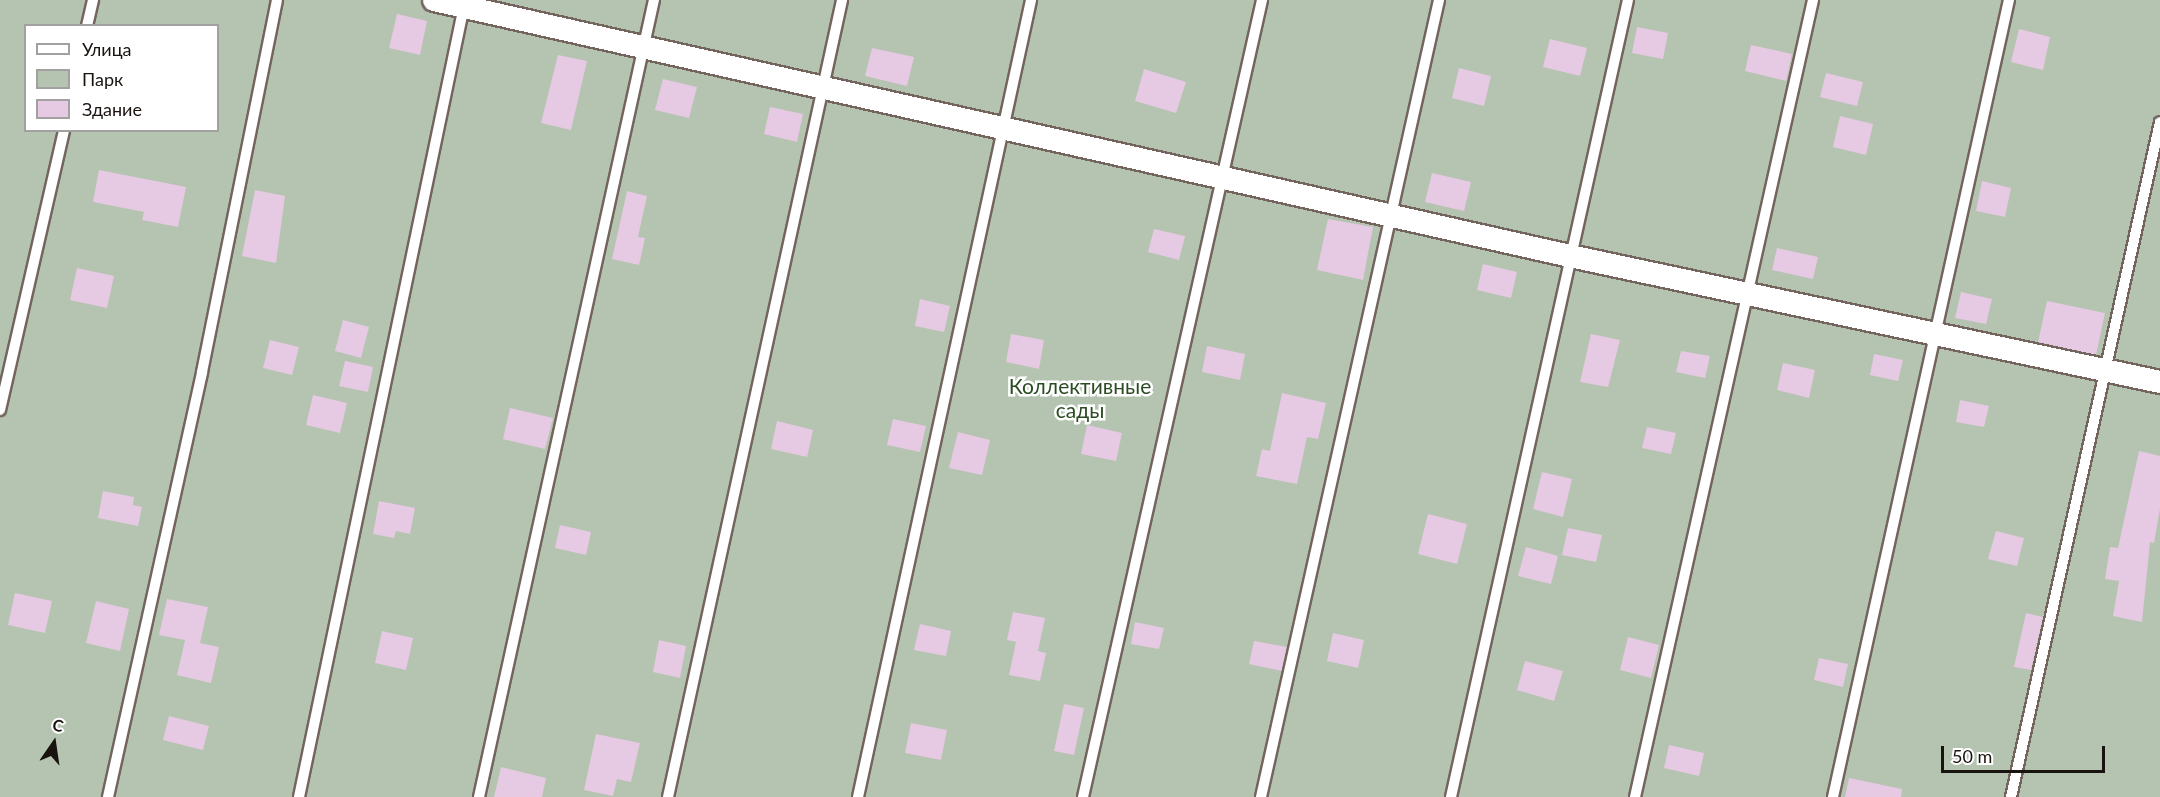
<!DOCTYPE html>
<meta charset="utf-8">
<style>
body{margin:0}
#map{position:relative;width:2160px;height:797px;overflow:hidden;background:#fae9e1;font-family:Lato,sans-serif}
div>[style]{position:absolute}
.green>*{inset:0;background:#b4c4b0}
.building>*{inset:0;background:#e6c9e2}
.roads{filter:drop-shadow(2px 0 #73655e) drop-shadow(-2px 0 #73655e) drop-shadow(0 2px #73655e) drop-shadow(0 -2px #73655e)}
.lane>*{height:10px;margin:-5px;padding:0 5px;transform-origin:5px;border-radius:5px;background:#fff}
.street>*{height:22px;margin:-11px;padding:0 11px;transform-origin:11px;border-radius:11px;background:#fff}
span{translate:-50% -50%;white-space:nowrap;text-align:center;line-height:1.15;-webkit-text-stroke:5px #fff;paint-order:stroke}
.park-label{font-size:21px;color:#2b4c22}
.legend{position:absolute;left:24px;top:24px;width:195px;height:108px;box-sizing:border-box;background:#fff;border:2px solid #a3a19f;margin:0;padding:8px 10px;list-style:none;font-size:18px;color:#191310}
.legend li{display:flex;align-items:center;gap:12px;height:30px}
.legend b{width:30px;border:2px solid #a3a19f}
.north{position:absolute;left:24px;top:713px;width:60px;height:60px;-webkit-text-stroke:4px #fff;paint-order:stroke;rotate:13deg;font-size:16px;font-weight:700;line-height:24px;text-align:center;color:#191310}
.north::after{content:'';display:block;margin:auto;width:21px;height:27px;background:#191310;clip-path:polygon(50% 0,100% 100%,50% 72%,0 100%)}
.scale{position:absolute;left:1941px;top:746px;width:164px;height:27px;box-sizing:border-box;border:3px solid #191310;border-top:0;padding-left:8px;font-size:18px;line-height:21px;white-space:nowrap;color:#191310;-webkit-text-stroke:4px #fff;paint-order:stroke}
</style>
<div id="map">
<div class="green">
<i style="clip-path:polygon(evenodd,0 0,2160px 0,2160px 797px,0 797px,0 0,26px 26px,218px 26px,218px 130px,26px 130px,26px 26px)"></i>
</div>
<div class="building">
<i style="clip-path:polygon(397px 14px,427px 21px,420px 55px,389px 48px)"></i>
<i style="clip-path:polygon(1637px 27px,1668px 33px,1663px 59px,1632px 53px)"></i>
<i style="clip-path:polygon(2019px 29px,2050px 37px,2043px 70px,2011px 62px)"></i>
<i style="clip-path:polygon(1550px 39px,1587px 48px,1580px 76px,1543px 67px)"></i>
<i style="clip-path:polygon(1751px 45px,1792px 54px,1786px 81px,1745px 71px)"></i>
<i style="clip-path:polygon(872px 48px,914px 57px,907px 86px,865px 76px)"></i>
<i style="clip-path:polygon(558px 55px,587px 61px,571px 130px,541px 123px)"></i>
<i style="clip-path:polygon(1459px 68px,1491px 76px,1484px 106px,1452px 98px)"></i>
<i style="clip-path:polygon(1144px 69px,1186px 82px,1176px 113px,1135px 101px)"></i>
<i style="clip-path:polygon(1826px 73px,1863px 82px,1857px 106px,1820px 97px)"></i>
<i style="clip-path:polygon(663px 79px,697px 87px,689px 118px,655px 110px)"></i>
<i style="clip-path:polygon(770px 107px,803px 114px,797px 142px,764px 134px)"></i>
<i style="clip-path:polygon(1840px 116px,1873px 124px,1866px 155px,1833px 147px)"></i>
<i style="clip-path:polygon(99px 170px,186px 187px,178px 227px,142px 220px,144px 212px,93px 202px)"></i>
<i style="clip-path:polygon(1432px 173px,1471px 182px,1464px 211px,1425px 202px)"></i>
<i style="clip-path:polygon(1982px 181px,2011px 188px,2005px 217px,1976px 211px)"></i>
<i style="clip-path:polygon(255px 190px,285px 196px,276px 263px,242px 256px)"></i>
<i style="clip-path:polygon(627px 191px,647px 196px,638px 237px,645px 238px,639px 265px,612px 259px)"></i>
<i style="clip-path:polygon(1328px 219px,1373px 227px,1363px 280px,1317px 270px)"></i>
<i style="clip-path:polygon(1154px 229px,1185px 236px,1179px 260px,1148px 252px)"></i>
<i style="clip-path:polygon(1777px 248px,1818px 257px,1813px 279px,1772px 270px)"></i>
<i style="clip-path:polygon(1483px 264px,1517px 272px,1511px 298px,1477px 290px)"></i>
<i style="clip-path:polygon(77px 268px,114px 276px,107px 308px,70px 300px)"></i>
<i style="clip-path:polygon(1961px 292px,1992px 299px,1986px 324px,1955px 318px)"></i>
<i style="clip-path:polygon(920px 299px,950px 306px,944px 332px,915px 326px)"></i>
<i style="clip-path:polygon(2047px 301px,2105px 313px,2096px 355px,2038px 342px)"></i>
<i style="clip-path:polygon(343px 320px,369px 327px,361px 358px,335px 351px)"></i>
<i style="clip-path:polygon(1011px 334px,1044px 340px,1039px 369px,1006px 362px)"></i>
<i style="clip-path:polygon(1591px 334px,1620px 340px,1608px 387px,1580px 382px)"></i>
<i style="clip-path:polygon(270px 340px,299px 347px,292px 375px,263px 368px)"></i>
<i style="clip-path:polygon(1207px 346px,1245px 354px,1240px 380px,1202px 372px)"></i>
<i style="clip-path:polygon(1681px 351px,1710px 356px,1705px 378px,1676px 372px)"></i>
<i style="clip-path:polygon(1874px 354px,1903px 360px,1898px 381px,1870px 375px)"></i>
<i style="clip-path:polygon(345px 361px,373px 367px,368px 392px,339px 386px)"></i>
<i style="clip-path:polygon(1783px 363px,1815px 370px,1809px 398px,1777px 390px)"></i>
<i style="clip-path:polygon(1282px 393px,1326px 403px,1318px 439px,1307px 437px,1297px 484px,1256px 476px,1262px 449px,1270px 451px)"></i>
<i style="clip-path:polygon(313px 395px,347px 403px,340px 433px,306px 425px)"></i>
<i style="clip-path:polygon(1960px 400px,1989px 406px,1984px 427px,1956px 422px)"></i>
<i style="clip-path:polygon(510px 408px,553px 418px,545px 449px,503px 439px)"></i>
<i style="clip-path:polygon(893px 419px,926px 426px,920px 452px,887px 445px)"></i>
<i style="clip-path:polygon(777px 421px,813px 430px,807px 457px,771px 449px)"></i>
<i style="clip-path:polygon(1087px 425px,1122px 433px,1116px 461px,1081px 454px)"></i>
<i style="clip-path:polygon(1647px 427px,1676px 433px,1671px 454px,1642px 448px)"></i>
<i style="clip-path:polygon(958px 432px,990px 440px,982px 475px,949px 468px)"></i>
<i style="clip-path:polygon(2139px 451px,2160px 456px,2160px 509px,2154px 543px,2150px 542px,2142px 622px,2113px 616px,2119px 581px,2105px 579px,2110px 547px,2118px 548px)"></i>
<i style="clip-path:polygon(1542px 472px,1572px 479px,1563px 517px,1533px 509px)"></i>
<i style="clip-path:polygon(103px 491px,134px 497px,133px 505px,142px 507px,138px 526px,98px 518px)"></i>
<i style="clip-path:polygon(379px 501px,415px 508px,410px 534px,396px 531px,394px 538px,373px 534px)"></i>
<i style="clip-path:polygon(1428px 514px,1467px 524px,1457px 564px,1418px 554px)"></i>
<i style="clip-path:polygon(560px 525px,591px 532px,586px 555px,555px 548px)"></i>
<i style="clip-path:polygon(1568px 528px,1602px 535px,1596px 562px,1562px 555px)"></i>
<i style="clip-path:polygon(1996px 531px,2024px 538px,2017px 566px,1988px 559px)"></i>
<i style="clip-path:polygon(1526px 547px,1558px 556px,1551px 584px,1518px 576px)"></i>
<i style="clip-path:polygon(15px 593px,52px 601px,45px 633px,8px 625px)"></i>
<i style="clip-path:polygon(167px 599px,208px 607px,200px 643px,219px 647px,211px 683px,177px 675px,185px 640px,159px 635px)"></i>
<i style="clip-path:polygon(96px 601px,129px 609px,120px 651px,86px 643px)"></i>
<i style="clip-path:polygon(1013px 612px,1045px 618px,1038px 651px,1046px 653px,1040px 681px,1009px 675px,1016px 642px,1007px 640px)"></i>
<i style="clip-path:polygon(2026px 613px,2043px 617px,2031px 670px,2014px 667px)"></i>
<i style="clip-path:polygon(1135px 622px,1164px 628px,1159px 649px,1131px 644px)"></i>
<i style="clip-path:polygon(920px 624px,951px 631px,946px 656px,914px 650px)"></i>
<i style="clip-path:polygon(382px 631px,413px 638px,406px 670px,375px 663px)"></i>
<i style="clip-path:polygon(1333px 633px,1364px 640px,1358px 668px,1327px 661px)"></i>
<i style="clip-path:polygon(1628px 637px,1659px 645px,1651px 678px,1620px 670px)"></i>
<i style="clip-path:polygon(659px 640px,686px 646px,680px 678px,653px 672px)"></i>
<i style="clip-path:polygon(1254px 641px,1287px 647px,1282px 671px,1249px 664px)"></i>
<i style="clip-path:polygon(1819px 658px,1848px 664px,1843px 687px,1814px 680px)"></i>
<i style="clip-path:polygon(1525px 661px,1563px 671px,1554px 701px,1517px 690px)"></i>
<i style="clip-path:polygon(1064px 704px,1084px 708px,1074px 755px,1054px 751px)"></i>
<i style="clip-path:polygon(169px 716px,209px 726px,203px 750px,163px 740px)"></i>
<i style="clip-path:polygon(911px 723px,947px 730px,941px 760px,905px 753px)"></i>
<i style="clip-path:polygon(596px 734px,640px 743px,631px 782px,617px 779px,613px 796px,584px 790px)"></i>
<i style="clip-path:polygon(1669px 745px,1704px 753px,1699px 776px,1664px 768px)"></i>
<i style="clip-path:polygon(501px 767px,546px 778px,542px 797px,494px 797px)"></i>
<i style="clip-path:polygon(1849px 778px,1902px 789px,1901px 797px,1845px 797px)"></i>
</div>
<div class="roads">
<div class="lane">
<i style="left:87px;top:26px;width:27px;rotate:-77deg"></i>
<i style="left:0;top:410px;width:287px;rotate:-77.1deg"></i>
<i style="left:108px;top:797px;width:435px;rotate:-77.5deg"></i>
<i style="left:202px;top:372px;width:379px;rotate:-78.6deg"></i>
<i style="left:299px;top:797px;width:808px;rotate:-78.22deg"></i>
<i style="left:479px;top:797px;width:816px;rotate:-77.62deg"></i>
<i style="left:668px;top:797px;width:816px;rotate:-77.68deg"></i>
<i style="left:858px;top:797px;width:816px;rotate:-77.75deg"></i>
<i style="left:1083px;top:797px;width:817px;rotate:-77.34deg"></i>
<i style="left:1261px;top:797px;width:817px;rotate:-77.41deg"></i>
<i style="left:1451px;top:797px;width:816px;rotate:-77.48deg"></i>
<i style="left:1635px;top:797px;width:817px;rotate:-77.41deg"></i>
<i style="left:1833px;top:797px;width:816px;rotate:-77.55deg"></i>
<i style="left:2011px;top:797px;width:691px;rotate:-77.55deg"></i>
</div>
<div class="street">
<i style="left:434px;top:0;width:1164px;rotate:12.7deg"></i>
<i style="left:1570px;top:256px;width:603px;rotate:12.05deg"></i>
</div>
</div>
<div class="park-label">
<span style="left:1080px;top:398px">Коллективные<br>сады</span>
</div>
<ul class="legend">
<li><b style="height:8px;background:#fff"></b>Улица</li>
<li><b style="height:16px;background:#b4c4b0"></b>Парк</li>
<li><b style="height:16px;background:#e6c9e2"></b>Здание</li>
</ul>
<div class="north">С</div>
<div class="scale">50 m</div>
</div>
